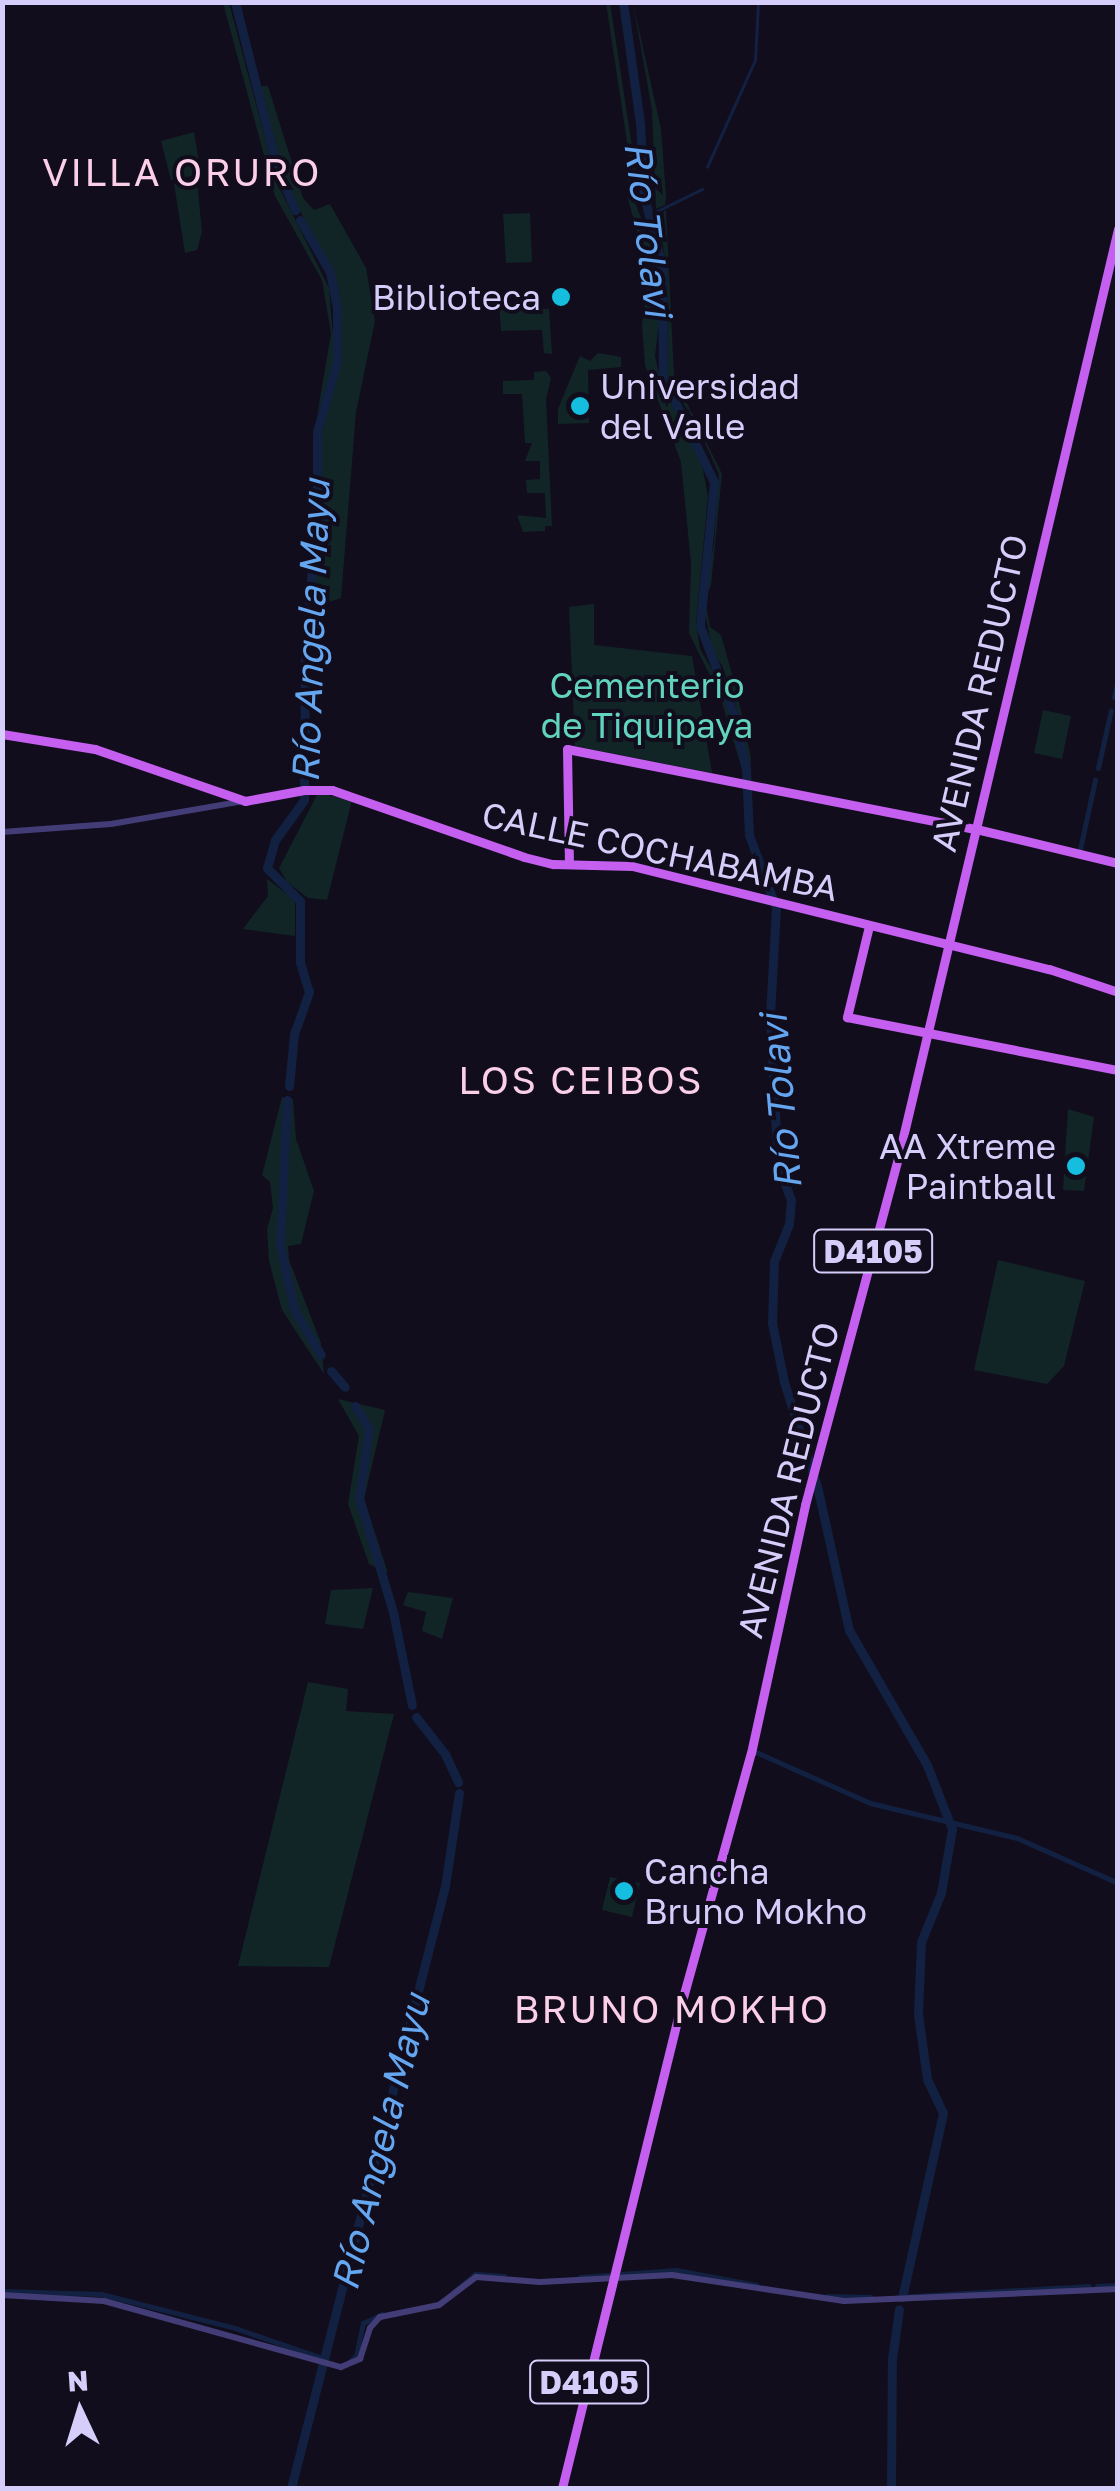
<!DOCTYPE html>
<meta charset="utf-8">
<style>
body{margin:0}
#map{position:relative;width:1120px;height:2491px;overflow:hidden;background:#110d1d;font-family:"Golos Text",sans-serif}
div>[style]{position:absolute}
.green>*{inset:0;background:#112526}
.stream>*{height:2.5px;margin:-1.25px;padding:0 1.25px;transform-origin:1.25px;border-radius:1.25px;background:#122141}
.canal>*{height:5px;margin:-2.5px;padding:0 2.5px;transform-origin:2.5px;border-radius:2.5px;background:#122141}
.river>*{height:9px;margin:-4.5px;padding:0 4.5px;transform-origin:4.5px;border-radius:4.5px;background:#122141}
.minor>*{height:6px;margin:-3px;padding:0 3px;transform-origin:3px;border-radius:3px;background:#433d77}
.major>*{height:9px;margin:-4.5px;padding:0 4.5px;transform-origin:4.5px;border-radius:4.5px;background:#c45ff0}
.dots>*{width:28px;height:28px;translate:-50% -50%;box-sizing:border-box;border:5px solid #110d1d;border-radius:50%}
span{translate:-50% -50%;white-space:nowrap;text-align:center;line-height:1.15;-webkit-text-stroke:8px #110d1d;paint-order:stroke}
.shield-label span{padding:2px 8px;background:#110d1d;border:2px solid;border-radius:8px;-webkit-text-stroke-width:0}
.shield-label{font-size:32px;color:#d6cefa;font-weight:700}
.poi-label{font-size:35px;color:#d6cefa}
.right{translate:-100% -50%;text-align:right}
.left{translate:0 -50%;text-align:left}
.park-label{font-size:35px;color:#61d3be}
.street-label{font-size:35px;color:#d6cefa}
.neighbourhood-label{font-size:38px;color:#fbcfe8;letter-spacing:2.5px}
.water-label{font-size:38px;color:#65a6f1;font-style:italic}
.frame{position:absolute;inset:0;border:5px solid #d6cefa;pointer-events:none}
.north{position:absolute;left:30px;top:2361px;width:100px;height:100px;-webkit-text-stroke:8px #110d1d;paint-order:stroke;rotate:356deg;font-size:28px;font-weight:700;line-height:40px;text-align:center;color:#d6cefa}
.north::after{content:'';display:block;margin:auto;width:35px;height:45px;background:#d6cefa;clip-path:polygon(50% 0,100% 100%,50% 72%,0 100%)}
</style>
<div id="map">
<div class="green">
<i style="clip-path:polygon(223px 3px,229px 3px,277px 183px,329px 288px,335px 359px,317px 416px,331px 334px,322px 280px,275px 196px)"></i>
<i style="clip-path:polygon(606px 3px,610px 3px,635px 166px,635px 202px,658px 264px,661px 307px,655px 356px,660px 378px,701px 460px,708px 496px,696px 623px,700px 649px,725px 692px,745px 779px,720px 696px,689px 633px,691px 563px,681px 462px,645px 365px,642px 325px,649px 275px,627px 195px,630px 161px)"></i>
<i style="clip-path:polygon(633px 3px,661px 129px,666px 196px,665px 205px,656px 209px,652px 110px)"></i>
<i style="clip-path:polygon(259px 86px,268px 86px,303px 198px,314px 210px,330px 204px,366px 268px,375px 321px,356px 412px,341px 598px,314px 607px,320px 441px,341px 361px,339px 294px,333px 271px,288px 189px)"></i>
<i style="clip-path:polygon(194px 132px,201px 174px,171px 180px,161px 141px)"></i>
<i style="clip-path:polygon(197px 181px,202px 232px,197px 250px,185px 253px,174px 184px)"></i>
<i style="clip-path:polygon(666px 209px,674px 377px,722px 474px,711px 585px,705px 600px,710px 627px,721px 635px,736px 688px,751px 758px,749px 780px,736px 706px,722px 665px,713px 655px,703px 601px,714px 544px,719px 474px,696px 423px,668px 380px,667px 268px,658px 219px)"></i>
<i style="clip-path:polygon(530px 213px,532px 262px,506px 263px,503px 214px)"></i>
<i style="clip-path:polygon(513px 303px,519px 309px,549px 309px,552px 354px,544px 353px,542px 330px,501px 331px,499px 304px)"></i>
<i style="clip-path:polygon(598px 353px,621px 357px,621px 367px,588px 370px,589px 423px,558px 424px,558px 409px,580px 356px,590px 361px)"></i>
<i style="clip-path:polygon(546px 371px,551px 378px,546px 399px,552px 526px,545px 526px,545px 531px,523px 532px,517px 515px,546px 518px,545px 493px,527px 493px,526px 480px,540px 479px,540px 461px,525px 461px,532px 443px,525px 443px,522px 394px,503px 394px,503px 381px,534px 380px,534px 372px)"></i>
<i style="clip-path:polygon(594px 604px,594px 645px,692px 656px,712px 773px,575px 746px,569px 607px)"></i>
<i style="clip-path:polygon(1043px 710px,1071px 716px,1062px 759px,1034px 753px)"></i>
<i style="clip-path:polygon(318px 793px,352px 800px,327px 900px,308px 898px,287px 882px,279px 868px)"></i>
<i style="clip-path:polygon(267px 879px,295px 900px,295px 936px,243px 929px,268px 896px)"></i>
<i style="clip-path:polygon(282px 1097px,293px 1099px,296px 1139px,314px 1191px,301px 1244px,288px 1246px,289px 1260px,321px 1343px,324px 1374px,282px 1310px,269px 1261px,267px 1229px,273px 1208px,270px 1182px,262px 1175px)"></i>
<i style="clip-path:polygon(1068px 1109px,1094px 1117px,1084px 1191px,1063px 1190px)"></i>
<i style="clip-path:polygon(998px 1260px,1085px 1281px,1064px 1366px,1047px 1384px,974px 1370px)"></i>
<i style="clip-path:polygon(338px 1399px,385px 1410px,364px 1499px,388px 1573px,369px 1564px,348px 1504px,359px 1436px)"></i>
<i style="clip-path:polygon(373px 1588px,363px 1629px,325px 1624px,331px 1590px)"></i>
<i style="clip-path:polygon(408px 1592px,453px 1598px,442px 1639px,422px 1631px,426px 1612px,403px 1605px)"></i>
<i style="clip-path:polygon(308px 1682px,348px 1689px,346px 1711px,394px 1714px,329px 1967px,238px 1966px)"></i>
<i style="clip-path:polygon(610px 1877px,640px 1883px,632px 1917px,602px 1910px)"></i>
</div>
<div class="stream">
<i style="left:707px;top:167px;width:117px;rotate:-65.8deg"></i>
<i style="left:755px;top:60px;width:58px;rotate:-87deg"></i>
<i style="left:649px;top:215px;width:59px;rotate:-26.1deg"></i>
</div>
<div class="canal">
<i style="left:1114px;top:697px;width:17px;rotate:-77deg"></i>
<i style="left:1098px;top:768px;width:59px;rotate:-77.4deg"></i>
<i style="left:1080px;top:849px;width:71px;rotate:-77.7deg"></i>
<i style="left:756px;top:1752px;width:125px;rotate:24.1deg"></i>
<i style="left:870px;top:1803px;width:151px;rotate:13.4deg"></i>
<i style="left:1017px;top:1838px;width:111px;rotate:24deg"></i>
<i style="left:580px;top:2277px;width:96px;rotate:-4.2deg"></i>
<i style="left:676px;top:2270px;width:82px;rotate:10.5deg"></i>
<i style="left:1097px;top:2286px;width:21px;rotate:-3deg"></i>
<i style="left:2px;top:2291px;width:99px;rotate:1.7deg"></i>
<i style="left:101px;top:2294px;width:138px;rotate:14.2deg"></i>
<i style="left:235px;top:2328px;width:95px;rotate:19deg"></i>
<i style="left:453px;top:2292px;width:28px;rotate:-39deg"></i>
<i style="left:475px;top:2274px;width:29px;rotate:4deg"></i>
<i style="left:827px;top:2296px;width:44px;rotate:1.3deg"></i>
<i style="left:897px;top:2297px;width:192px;rotate:-3.3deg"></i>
<i style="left:349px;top:2362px;width:9px;rotate:-41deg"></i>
<i style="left:356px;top:2356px;width:34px;rotate:-78deg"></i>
<i style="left:363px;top:2323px;width:21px;rotate:-25deg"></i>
</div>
<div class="river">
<i style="left:235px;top:2px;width:171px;rotate:75.8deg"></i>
<i style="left:277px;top:168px;width:46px;rotate:66.8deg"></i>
<i style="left:623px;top:2px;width:122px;rotate:82deg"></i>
<i style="left:640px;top:123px;width:73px;rotate:86.9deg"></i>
<i style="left:644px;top:196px;width:72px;rotate:75.6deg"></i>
<i style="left:662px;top:266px;width:111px;rotate:89.5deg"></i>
<i style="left:663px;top:377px;width:117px;rotate:64.1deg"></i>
<i style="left:714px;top:482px;width:145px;rotate:95.6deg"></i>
<i style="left:700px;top:626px;width:95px;rotate:69.1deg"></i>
<i style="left:734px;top:715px;width:55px;rotate:77.5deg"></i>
<i style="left:746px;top:769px;width:66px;rotate:87.4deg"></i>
<i style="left:749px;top:835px;width:78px;rotate:69.7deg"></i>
<i style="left:776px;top:908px;width:106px;rotate:93.2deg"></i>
<i style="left:770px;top:1014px;width:117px;rotate:87.1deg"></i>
<i style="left:776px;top:1131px;width:39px;rotate:84deg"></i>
<i style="left:780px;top:1170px;width:32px;rotate:70deg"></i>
<i style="left:791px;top:1200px;width:24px;rotate:95deg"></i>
<i style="left:789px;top:1224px;width:40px;rotate:112deg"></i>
<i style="left:774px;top:1261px;width:62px;rotate:91.8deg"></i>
<i style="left:772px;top:1323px;width:60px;rotate:78.5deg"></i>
<i style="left:784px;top:1382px;width:109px;rotate:72.4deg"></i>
<i style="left:817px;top:1486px;width:148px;rotate:77.5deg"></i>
<i style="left:849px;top:1630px;width:156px;rotate:60deg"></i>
<i style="left:927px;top:1765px;width:69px;rotate:68.7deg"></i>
<i style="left:952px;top:1829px;width:65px;rotate:99.8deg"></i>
<i style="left:941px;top:1893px;width:53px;rotate:112.2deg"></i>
<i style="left:921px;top:1942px;width:72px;rotate:92.4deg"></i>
<i style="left:918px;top:2014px;width:66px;rotate:82.1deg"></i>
<i style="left:927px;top:2079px;width:38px;rotate:65deg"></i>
<i style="left:943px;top:2113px;width:189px;rotate:102.5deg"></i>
<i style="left:289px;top:1086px;width:52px;rotate:-84.5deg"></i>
<i style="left:294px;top:1034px;width:45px;rotate:-70.3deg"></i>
<i style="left:309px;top:992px;width:31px;rotate:-107deg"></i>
<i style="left:300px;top:962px;width:61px;rotate:-90deg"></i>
<i style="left:300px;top:901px;width:47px;rotate:-135deg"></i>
<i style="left:267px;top:868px;width:29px;rotate:-74deg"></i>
<i style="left:275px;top:840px;width:49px;rotate:-54.1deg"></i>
<i style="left:304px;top:800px;width:151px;rotate:-89.6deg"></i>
<i style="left:305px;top:649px;width:137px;rotate:-85deg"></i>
<i style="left:317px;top:513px;width:81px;rotate:-90deg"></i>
<i style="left:317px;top:432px;width:74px;rotate:-74.3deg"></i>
<i style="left:337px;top:361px;width:53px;rotate:-90deg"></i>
<i style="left:337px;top:308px;width:37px;rotate:-101deg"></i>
<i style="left:330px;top:272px;width:60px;rotate:-120deg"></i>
<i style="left:287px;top:1100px;width:145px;rotate:92.8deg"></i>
<i style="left:280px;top:1245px;width:66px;rotate:77.7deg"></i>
<i style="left:294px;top:1309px;width:53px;rotate:59.6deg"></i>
<i style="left:331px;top:1371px;width:21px;rotate:49deg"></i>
<i style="left:355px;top:1406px;width:26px;rotate:58deg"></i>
<i style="left:369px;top:1428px;width:71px;rotate:98.1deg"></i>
<i style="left:359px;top:1498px;width:119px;rotate:73.4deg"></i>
<i style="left:393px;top:1612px;width:95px;rotate:78.5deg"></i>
<i style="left:416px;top:1717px;width:47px;rotate:51.9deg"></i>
<i style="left:445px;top:1754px;width:31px;rotate:65deg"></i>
<i style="left:291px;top:2488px;width:621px;rotate:-75.65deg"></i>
<i style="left:445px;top:1886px;width:94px;rotate:-81.4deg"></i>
<i style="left:891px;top:2488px;width:129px;rotate:-89.6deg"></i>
<i style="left:892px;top:2359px;width:50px;rotate:-82deg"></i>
</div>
<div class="minor">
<i style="left:2px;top:832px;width:109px;rotate:-4.2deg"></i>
<i style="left:111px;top:824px;width:130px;rotate:-9.8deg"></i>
<i style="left:2px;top:2295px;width:102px;rotate:3.4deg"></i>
<i style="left:104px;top:2301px;width:246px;rotate:15.6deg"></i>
<i style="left:341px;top:2367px;width:21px;rotate:-23deg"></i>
<i style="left:360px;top:2359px;width:33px;rotate:-72deg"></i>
<i style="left:370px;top:2328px;width:15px;rotate:-48deg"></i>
<i style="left:380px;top:2317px;width:60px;rotate:-11.5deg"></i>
<i style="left:439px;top:2305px;width:46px;rotate:-37.1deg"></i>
<i style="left:476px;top:2277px;width:64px;rotate:4.5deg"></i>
<i style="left:540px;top:2282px;width:132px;rotate:-3deg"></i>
<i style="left:672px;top:2275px;width:174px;rotate:8.6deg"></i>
<i style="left:844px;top:2301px;width:274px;rotate:-2.5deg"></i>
</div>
<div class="major">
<i style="left:2px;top:734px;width:94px;rotate:9.2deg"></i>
<i style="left:95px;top:749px;width:159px;rotate:19.1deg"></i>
<i style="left:245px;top:801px;width:60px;rotate:-10.6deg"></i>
<i style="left:304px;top:790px;width:28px"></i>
<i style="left:332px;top:790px;width:203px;rotate:19.2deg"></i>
<i style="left:524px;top:857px;width:30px;rotate:14deg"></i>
<i style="left:553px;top:864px;width:79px;rotate:1.5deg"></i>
<i style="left:632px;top:866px;width:430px;rotate:13.9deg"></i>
<i style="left:1049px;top:969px;width:73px;rotate:18.4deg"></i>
<i style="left:569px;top:864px;width:115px;rotate:-91deg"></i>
<i style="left:567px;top:749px;width:417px;rotate:11.1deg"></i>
<i style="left:976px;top:829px;width:146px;rotate:13.5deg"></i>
<i style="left:869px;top:926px;width:94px;rotate:103.6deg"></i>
<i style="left:847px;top:1017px;width:276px;rotate:11.1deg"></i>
<i style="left:562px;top:2488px;width:502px;rotate:-76.16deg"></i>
<i style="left:682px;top:2001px;width:257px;rotate:-74.5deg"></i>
<i style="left:751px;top:1753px;width:254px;rotate:-77.7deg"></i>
<i style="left:805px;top:1505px;width:363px;rotate:-75deg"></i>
<i style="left:899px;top:1154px;width:951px;rotate:-76.68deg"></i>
</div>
<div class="dots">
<i style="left:561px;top:297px;background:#15bddf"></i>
<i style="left:580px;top:406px;background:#15bddf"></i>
<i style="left:1076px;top:1166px;background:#15bddf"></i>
<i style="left:624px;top:1891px;background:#15bddf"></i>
</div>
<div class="shield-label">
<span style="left:873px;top:1251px">D4105</span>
<span style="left:589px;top:2382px">D4105</span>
</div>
<div class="poi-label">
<span class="right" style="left:541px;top:297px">Biblioteca</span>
<span class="left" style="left:600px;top:406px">Universidad<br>del Valle</span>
<span class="right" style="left:1056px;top:1166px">AA Xtreme<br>Paintball</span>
<span class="left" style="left:644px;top:1891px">Cancha<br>Bruno Mokho</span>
</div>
<div class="park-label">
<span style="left:647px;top:705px">Cementerio<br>de Tiquipaya</span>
</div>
<div class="street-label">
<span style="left:979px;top:693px;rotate:-77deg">AVENIDA REDUCTO</span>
<span style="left:660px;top:851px;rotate:12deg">CALLE COCHABAMBA</span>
<span style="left:788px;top:1480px;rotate:-76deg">AVENIDA REDUCTO</span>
</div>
<div class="neighbourhood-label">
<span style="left:182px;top:172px">VILLA ORURO</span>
<span style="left:581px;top:1080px">LOS CEIBOS</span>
<span style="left:672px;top:2009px">BRUNO MOKHO</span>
</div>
<div class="water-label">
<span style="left:649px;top:229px;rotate:83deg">Río Tolavi</span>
<span style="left:310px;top:631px;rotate:-88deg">Río Angela Mayu</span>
<span style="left:780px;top:1102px;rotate:-95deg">Río Tolavi</span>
<span style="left:380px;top:2142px;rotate:-76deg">Río Angela Mayu</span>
</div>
<div class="frame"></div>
<div class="north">N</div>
</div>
